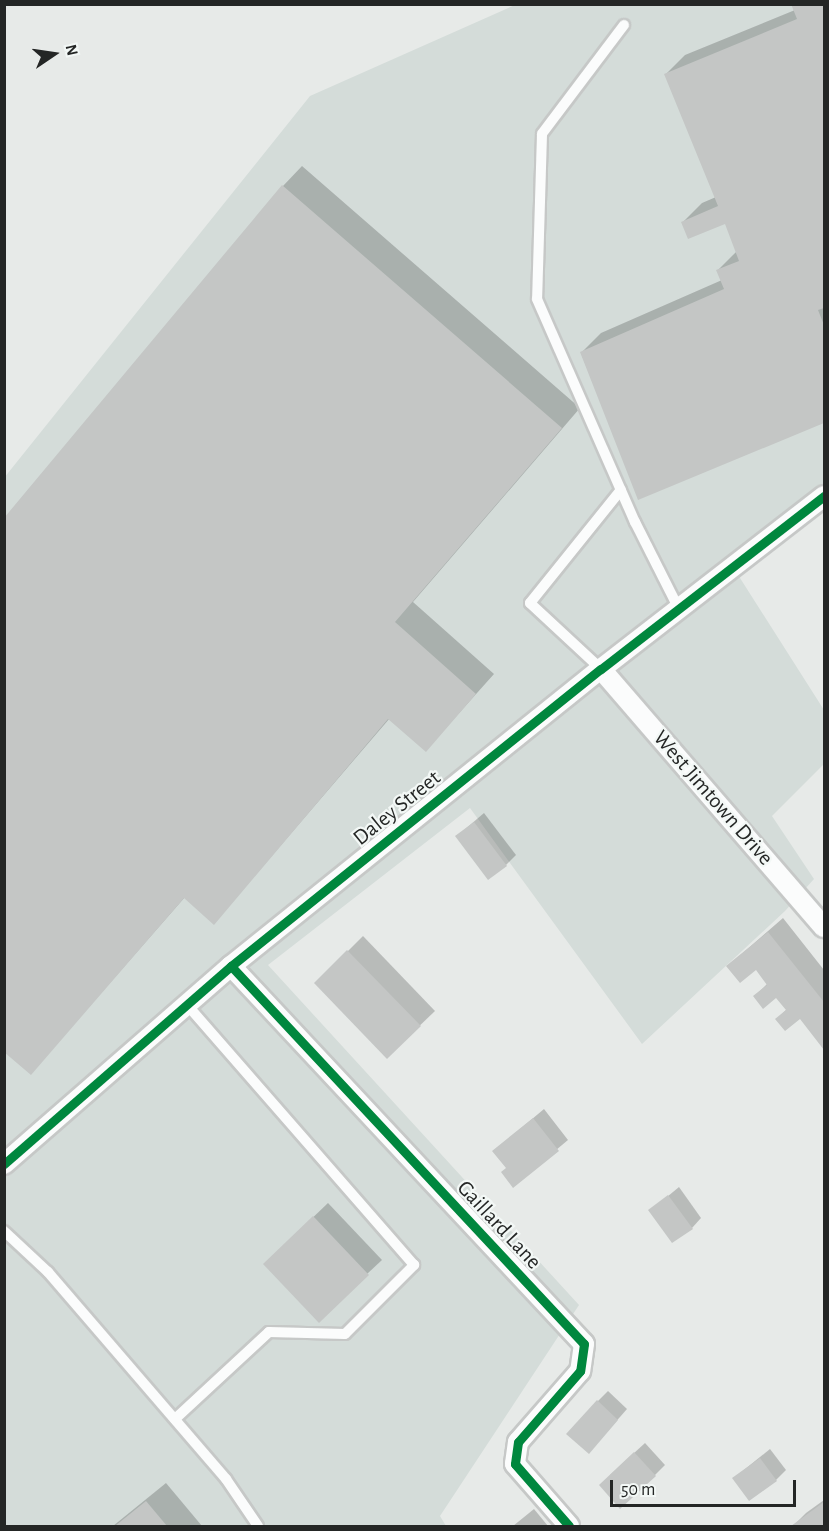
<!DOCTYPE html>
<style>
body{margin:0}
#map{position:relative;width:829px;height:1531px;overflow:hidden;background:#e7eae8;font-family:"Alegreya Sans",sans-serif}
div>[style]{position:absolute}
.built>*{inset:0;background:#d4dcd9}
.shadow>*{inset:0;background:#0003}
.building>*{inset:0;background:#c4c6c5}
.roads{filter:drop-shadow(2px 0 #c6c8c7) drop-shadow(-2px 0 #c6c8c7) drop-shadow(0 2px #c6c8c7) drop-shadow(0 -2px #c6c8c7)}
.lane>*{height:10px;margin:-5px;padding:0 5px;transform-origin:5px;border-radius:5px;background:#fbfcfc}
.street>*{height:20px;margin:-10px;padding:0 10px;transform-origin:10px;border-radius:10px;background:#fbfcfc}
.cycleway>*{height:9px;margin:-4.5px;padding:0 4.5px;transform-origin:4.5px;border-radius:4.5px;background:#00873e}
span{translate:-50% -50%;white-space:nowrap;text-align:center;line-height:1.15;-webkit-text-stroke:4.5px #f3f8f6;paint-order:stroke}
.street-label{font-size:22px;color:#242625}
.frame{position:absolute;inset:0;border:6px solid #242625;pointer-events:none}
.north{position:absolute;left:24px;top:24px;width:60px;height:60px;-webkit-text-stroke:4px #f3f8f6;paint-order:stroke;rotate:77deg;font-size:16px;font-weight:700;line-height:24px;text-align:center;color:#242625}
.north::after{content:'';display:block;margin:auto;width:21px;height:27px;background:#242625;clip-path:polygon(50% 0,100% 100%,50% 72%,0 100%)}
.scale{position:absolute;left:610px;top:1480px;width:186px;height:27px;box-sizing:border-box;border:3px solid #242625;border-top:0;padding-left:8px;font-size:18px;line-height:21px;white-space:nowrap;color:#242625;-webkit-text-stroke:4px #f3f8f6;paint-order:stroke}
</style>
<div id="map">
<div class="built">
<i style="clip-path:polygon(515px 5px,824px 5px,824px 490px,733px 567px,824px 710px,824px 764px,772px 816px,814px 879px,785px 911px,642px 1044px,470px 808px,268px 965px,579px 1305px,440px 1516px,446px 1526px,5px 1526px,4px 478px,310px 96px)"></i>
</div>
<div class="shadow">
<i style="clip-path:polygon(792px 4px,824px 4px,824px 422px,639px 498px,581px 353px,601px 333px,722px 280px,718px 270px,737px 251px,726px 222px,683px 222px,702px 203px,716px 197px,666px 74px,685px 55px,795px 10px)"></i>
<i style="clip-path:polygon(302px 166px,580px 408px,413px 602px,494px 674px,426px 750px,390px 718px,214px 923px,185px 897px,31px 1073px,4px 521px,283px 186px)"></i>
<i style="clip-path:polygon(484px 813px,516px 855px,506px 865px,457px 836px)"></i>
<i style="clip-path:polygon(783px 918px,824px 970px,824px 1048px,800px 1017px,777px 1019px,787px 1009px,777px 996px,755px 996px,768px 983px,756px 968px,728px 966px)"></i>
<i style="clip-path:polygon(363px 936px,435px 1011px,387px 1057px,316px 983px)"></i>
<i style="clip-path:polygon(544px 1109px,568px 1140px,513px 1186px,508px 1168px,494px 1151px)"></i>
<i style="clip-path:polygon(679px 1187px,701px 1218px,692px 1228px,650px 1211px)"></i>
<i style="clip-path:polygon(328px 1203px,382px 1260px,367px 1274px,280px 1249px)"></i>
<i style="clip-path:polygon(608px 1391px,627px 1409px,598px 1442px,598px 1401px)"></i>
<i style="clip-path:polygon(645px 1443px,665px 1465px,655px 1475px,610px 1475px)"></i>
<i style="clip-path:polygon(770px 1449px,786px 1470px,776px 1480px,734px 1478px)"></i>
<i style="clip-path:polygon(166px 1483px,202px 1526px,113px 1526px)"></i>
<i style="clip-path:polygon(824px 1500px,824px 1526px,793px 1526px,806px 1513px)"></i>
<i style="clip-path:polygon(534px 1509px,548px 1526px,513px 1526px)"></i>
</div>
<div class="building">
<i style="clip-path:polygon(791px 4px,824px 4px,824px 308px,818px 310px,824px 325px,824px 423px,638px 500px,580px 352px,724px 289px,716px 270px,739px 261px,725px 224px,688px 239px,681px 222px,718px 206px,664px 74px,797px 19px)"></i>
<i style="clip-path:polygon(282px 185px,562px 428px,395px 622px,476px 694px,426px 752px,388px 719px,214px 925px,184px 898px,31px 1075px,4px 1052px,4px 518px)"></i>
<i style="clip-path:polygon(474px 822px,507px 866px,488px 880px,455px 836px)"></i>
<i style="clip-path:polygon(768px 932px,824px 1002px,824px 1050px,800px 1019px,785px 1031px,775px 1019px,786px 1010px,776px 998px,763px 1009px,753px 996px,767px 985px,756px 970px,740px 983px,726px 966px)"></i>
<i style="clip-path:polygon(347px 950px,421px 1026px,387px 1059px,314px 983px)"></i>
<i style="clip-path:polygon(533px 1118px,559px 1151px,513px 1188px,501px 1172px,506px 1168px,492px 1151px)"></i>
<i style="clip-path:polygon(668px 1195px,693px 1229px,672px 1243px,648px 1210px)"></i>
<i style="clip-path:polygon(313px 1216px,369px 1275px,319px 1323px,263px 1264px)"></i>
<i style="clip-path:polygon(597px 1400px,618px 1420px,589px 1454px,566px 1434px)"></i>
<i style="clip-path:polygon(634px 1452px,656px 1476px,620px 1509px,599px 1485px)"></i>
<i style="clip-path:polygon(760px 1458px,777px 1481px,749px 1501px,732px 1478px)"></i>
<i style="clip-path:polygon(146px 1501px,167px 1526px,115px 1526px)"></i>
<i style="clip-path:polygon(824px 1502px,824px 1526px,791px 1526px)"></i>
</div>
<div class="roads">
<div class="lane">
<i style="left:624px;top:25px;width:136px;rotate:127deg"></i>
<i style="left:542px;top:134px;width:165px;rotate:91.7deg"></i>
<i style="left:537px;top:299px;width:244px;rotate:66.3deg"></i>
<i style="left:635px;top:522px;width:97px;rotate:63.2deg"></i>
<i style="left:601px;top:669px;width:97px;rotate:-137.1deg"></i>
<i style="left:530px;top:603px;width:145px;rotate:-51.2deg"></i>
<i style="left:4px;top:1231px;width:60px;rotate:43deg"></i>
<i style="left:48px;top:1272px;width:273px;rotate:49.3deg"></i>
<i style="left:226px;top:1479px;width:57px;rotate:55.8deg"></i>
<i style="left:175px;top:1419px;width:128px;rotate:-42.8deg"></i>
<i style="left:269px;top:1332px;width:76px;rotate:1.5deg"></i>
<i style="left:345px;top:1334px;width:98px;rotate:-45deg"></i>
<i style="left:414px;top:1265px;width:345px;rotate:-131.1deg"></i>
</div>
<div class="street">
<i style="left:601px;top:669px;width:341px;rotate:49.2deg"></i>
<i style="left:231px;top:966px;width:517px;rotate:46.96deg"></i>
<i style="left:584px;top:1344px;width:27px;rotate:98deg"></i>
<i style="left:580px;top:1371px;width:94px;rotate:131.1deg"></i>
<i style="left:518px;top:1442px;width:22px;rotate:98deg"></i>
<i style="left:515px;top:1464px;width:82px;rotate:48.9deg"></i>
<i style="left:4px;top:1164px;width:301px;rotate:-41.1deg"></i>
<i style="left:231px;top:966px;width:474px;rotate:-38.8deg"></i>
<i style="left:601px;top:669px;width:282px;rotate:-37.8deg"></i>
</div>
</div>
<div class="cycleway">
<i style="left:231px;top:966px;width:517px;rotate:46.96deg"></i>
<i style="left:584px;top:1344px;width:27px;rotate:98deg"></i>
<i style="left:580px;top:1371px;width:94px;rotate:131.1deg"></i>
<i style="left:518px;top:1442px;width:22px;rotate:98deg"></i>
<i style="left:515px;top:1464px;width:82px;rotate:48.9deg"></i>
<i style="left:4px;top:1164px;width:301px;rotate:-41.1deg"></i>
<i style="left:231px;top:966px;width:474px;rotate:-38.8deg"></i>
<i style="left:601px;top:669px;width:282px;rotate:-37.8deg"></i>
</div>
<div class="street-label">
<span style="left:713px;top:798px;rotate:49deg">West Jimtown Drive</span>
<span style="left:397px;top:808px;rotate:-39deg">Daley Street</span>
<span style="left:499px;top:1225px;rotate:47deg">Gaillard Lane</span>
</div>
<div class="frame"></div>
<div class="north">N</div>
<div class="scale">50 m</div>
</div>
